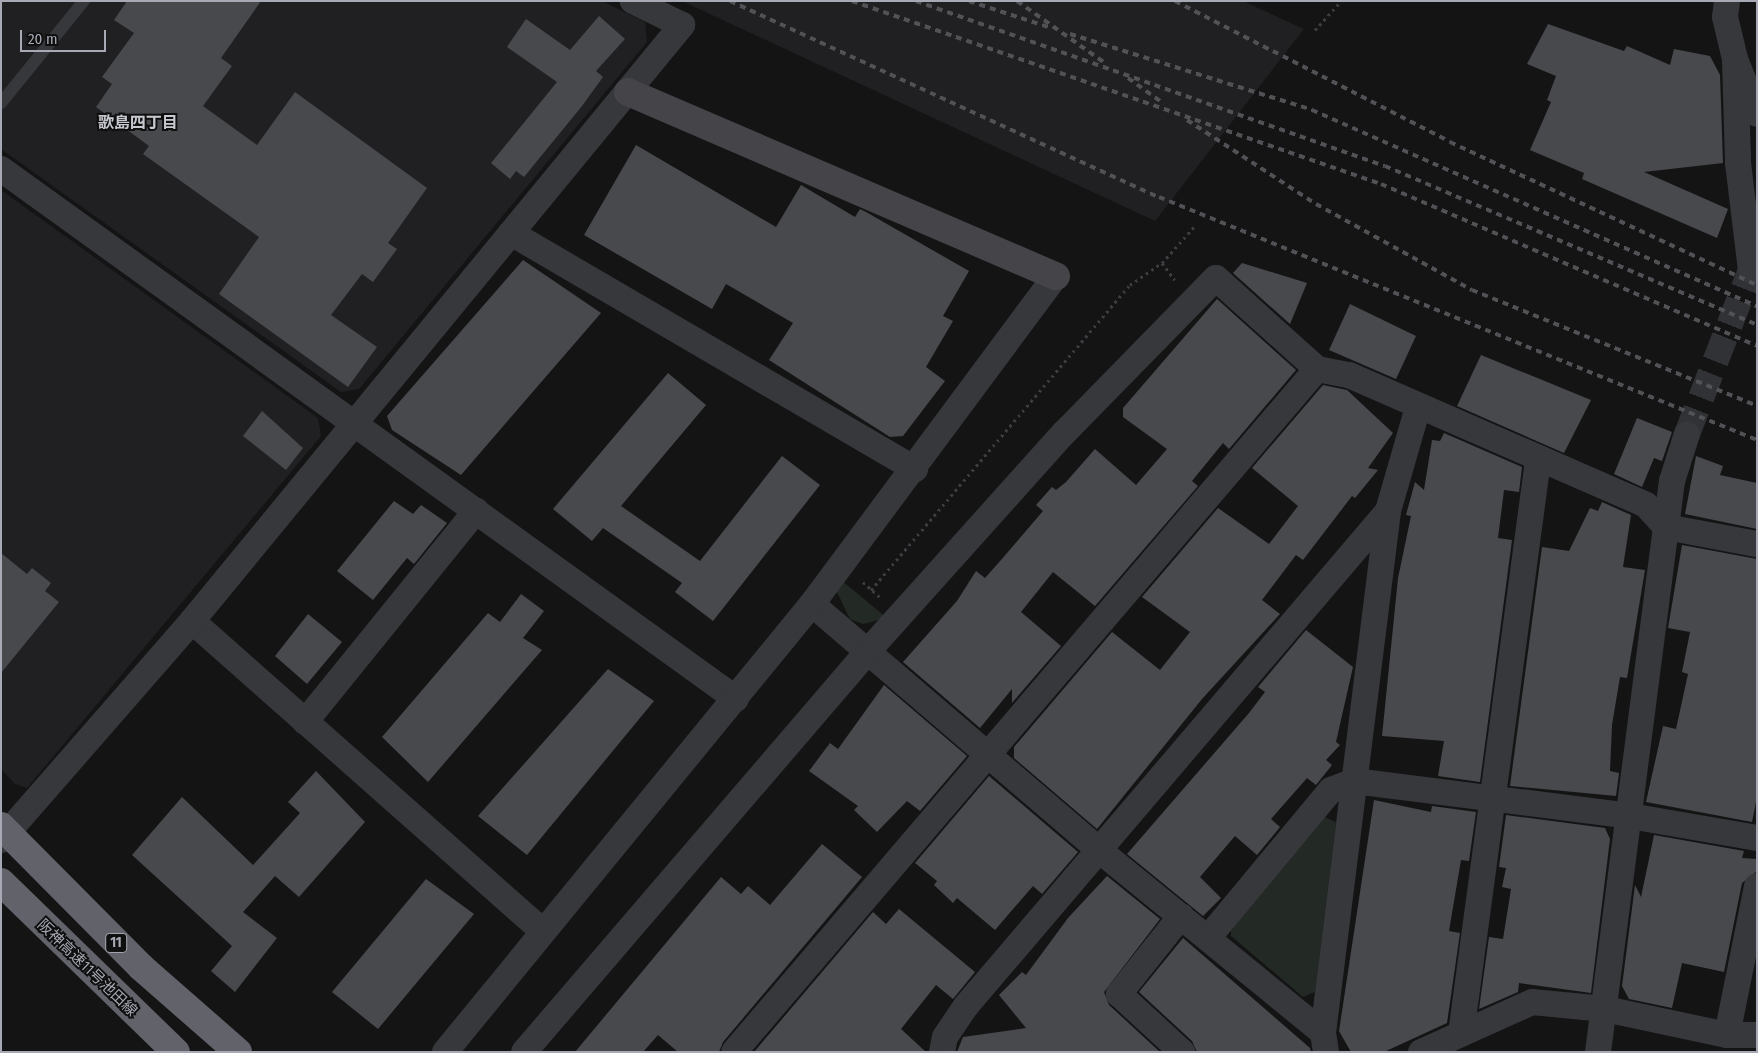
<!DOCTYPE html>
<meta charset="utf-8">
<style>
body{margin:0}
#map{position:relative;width:1758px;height:1053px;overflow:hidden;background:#141415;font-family:"Fira Sans Condensed","Noto Sans JP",sans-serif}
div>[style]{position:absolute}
.built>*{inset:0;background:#202022}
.green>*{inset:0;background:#232924}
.building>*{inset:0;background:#48494d}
.street-tunnel>*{height:26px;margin-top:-13px;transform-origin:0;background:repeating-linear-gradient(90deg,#313235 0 26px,transparent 0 39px)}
.path>*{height:3px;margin-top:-1.5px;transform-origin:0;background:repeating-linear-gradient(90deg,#3d3e42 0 2.5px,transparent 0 6.5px)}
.lane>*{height:12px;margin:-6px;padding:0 6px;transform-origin:6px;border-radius:6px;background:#37383c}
.street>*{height:26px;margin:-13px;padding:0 13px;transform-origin:13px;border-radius:13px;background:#37383c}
.secondary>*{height:28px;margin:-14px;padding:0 14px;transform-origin:14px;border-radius:14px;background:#444449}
.highway>*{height:28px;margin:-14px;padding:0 14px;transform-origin:14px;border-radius:14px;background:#62636a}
.rail>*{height:4px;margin-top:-2px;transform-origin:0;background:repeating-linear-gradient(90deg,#515156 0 6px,transparent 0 11px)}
span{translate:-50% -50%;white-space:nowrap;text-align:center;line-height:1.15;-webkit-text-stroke:4px #0f0f10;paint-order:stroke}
.shield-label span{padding:1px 4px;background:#0f0f10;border:1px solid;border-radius:4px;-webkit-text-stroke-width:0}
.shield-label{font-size:14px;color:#a7aab4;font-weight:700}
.street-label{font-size:15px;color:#a7aab4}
.neighbourhood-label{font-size:16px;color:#c8c9d0;font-weight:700}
.frame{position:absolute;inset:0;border:2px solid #a7aab4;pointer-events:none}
.scale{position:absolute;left:20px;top:30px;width:86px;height:22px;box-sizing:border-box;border:2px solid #a7aab4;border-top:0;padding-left:6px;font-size:15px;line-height:18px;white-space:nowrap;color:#a7aab4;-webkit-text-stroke:4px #0f0f10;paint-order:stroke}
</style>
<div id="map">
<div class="built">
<i style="clip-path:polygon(1px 1px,602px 1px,645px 22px,647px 42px,359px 389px,341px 392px,1px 149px)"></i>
<i style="clip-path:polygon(682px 1px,1243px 1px,1304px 29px,1155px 221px)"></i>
<i style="clip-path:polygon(1px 190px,318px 418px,321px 436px,27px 788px,15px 784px,1px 769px)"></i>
</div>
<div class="green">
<i style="clip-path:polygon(841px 580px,887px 618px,863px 624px,850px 619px,837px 592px)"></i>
<i style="clip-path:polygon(1324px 817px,1336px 822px,1315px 992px,1303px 997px,1231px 936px,1231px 922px)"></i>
</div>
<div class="building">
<i style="clip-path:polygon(127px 1px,261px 1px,221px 58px,232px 66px,203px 106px,257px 145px,295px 92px,427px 188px,388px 243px,397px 249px,373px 282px,362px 274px,331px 315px,377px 347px,348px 387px,219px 294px,259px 237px,143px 154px,149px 146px,96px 107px,112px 84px,102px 77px,134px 33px,114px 20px)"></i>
<i style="clip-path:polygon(599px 16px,625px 39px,596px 71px,603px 77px,582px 106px,524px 177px,516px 171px,510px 179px,491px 163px,557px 82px,507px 47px,526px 19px,570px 50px)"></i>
<i style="clip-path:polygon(1548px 24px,1624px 51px,1627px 46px,1670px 65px,1674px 49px,1710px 56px,1720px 75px,1723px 163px,1644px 172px,1728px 209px,1717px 238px,1582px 179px,1584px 173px,1530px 150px,1551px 102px,1547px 100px,1556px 76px,1527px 64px)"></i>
<i style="clip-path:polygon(636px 145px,776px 227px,801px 185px,855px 217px,860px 209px,866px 212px,969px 271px,943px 316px,953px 321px,926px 367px,945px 381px,903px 436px,890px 437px,769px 360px,793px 323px,726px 284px,712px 309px,584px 235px)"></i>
<i style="clip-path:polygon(523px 260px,601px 313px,461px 475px,392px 430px,387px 416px)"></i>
<i style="clip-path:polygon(1242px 263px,1307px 283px,1290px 324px,1233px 273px)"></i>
<i style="clip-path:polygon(1217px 299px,1296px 370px,1229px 449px,1223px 443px,1192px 481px,1198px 486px,1095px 606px,1053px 572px,1021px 612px,1061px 646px,1012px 703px,1012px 689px,980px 728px,903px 662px,957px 601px,976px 571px,985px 578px,1001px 560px,1043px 511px,1036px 505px,1052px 487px,1056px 490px,1066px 482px,1095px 449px,1136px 485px,1167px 449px,1123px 417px,1123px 408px)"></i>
<i style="clip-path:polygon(1350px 304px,1416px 336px,1396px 379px,1329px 350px)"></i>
<i style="clip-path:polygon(1481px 355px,1591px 400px,1564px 453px,1457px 406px)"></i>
<i style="clip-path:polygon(668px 373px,706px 405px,621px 506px,700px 561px,782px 456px,820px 485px,713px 621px,675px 592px,682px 583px,603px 528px,592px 541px,553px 509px)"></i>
<i style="clip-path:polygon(1323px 385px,1347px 390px,1393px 433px,1368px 468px,1378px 470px,1355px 498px,1352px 496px,1303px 560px,1296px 555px,1262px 600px,1280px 614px,1202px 699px,1097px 829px,1014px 758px,1014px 747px,1112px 632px,1160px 670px,1190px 632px,1142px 597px,1218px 508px,1269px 544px,1298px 506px,1252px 468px)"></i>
<i style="clip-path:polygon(262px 411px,303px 448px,286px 470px,243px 436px)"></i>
<i style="clip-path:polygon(1637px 418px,1672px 432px,1662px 461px,1654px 458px,1642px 487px,1614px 474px)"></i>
<i style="clip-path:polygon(1444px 433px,1522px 467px,1519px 492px,1504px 490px,1498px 538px,1512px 540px,1480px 782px,1438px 776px,1444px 741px,1382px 736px,1398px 578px,1411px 516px,1406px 515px,1415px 482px,1424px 490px,1432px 440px,1440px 441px)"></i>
<i style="clip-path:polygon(1696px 456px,1723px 466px,1720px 475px,1757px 483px,1757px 529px,1685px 514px)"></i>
<i style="clip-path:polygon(394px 501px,413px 514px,421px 505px,447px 523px,414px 564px,407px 558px,373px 600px,337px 571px)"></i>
<i style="clip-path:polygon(1602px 502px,1631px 515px,1623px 567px,1645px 570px,1627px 678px,1620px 677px,1612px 725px,1610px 771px,1619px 773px,1616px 796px,1510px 786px,1542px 547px,1569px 551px,1590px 508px,1598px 511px)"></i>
<i style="clip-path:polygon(1682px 545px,1757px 559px,1757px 797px,1752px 822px,1646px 802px,1663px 726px,1676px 729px,1688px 674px,1682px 672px,1690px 632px,1668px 628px)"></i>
<i style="clip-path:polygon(1px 553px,27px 574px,32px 568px,51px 583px,45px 591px,59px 602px,1px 673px)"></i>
<i style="clip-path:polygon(521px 594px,544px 611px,523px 638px,542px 650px,428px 782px,382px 737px,488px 613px,500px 622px)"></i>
<i style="clip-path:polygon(308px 614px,342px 642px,307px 684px,275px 656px)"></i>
<i style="clip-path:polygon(1306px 630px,1353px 667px,1336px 742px,1340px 745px,1326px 760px,1332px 765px,1316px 785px,1307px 778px,1271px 819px,1280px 827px,1257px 855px,1235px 836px,1200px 877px,1221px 898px,1203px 916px,1127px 854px,1249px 713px,1265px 692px,1258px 687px)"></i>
<i style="clip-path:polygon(608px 669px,654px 701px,527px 855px,478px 816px)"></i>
<i style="clip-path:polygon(884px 685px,967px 756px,920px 811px,907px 801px,877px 832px,854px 810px,858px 806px,809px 771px,830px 743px,838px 749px)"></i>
<i style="clip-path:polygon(316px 771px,365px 822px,299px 897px,275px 876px,243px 912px,277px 938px,235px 992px,211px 971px,232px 946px,132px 855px,182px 797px,253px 865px,300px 813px,288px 802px)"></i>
<i style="clip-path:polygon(989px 776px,1078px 852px,1042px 894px,1033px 886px,995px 930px,957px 898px,953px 903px,934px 885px,937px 881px,915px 863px)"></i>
<i style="clip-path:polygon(1374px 800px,1431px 812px,1432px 806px,1476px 812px,1469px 861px,1461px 860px,1449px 931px,1460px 933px,1447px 1023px,1384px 1052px,1351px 1052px,1339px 1031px)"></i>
<i style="clip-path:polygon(1506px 815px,1605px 828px,1610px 839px,1591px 993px,1519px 983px,1518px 992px,1479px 1009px,1489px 937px,1503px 939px,1511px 889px,1502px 887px,1506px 868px,1499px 867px)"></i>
<i style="clip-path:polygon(1654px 835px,1744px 851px,1742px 858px,1757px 859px,1757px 871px,1742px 883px,1724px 972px,1682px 963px,1672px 1008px,1629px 999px,1622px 986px,1635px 885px,1641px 897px)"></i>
<i style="clip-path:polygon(822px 844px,862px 877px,723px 1042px,719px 1052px,678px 1052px,658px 1035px,643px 1052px,575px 1052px,721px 877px,741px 894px,748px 886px,770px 905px)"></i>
<i style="clip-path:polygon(1107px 876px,1160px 919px,1104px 992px,1109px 1005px,1160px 1052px,957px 1052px,963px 1037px,1026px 1028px,999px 995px,1022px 972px,1026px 975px,1068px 918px)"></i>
<i style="clip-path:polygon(426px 879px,474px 914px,378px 1029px,332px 992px)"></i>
<i style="clip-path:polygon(899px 909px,975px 972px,953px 999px,936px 985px,901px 1029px,926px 1052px,754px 1052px,873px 912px,886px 924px)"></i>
<i style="clip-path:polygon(1183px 938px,1310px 1048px,1311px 1052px,1197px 1052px,1192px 1041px,1139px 992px)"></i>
</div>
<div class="street-tunnel">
<i style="left:1687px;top:434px;width:176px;rotate:-68.7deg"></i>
</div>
<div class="path">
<i style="left:1315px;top:30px;width:39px;rotate:-48deg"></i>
<i style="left:1162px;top:263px;width:21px;rotate:53deg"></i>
<i style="left:863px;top:582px;width:24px;rotate:42deg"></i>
<i style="left:871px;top:590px;width:400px;rotate:-49.7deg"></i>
<i style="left:1130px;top:285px;width:39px;rotate:-35deg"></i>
<i style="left:1162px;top:263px;width:48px;rotate:-48.4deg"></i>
</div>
<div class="lane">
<i style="left:1px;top:103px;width:132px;rotate:-50.9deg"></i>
</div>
<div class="street">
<i style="left:1727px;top:1px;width:16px;rotate:97deg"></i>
<i style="left:1725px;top:17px;width:43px;rotate:76.6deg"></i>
<i style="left:1735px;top:59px;width:59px;rotate:68.2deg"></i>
<i style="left:1735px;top:59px;width:104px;rotate:88.3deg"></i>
<i style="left:1738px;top:163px;width:108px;rotate:83.1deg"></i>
<i style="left:1px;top:169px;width:906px;rotate:35.79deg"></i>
<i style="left:511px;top:233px;width:468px;rotate:30.3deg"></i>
<i style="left:812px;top:604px;width:378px;rotate:40.6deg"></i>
<i style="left:1099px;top:850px;width:289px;rotate:39.2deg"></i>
<i style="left:192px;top:621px;width:468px;rotate:41.5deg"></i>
<i style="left:305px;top:722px;width:272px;rotate:-51deg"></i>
<i style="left:1px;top:840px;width:291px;rotate:-48.9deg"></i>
<i style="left:192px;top:621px;width:772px;rotate:-50.57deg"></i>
<i style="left:682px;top:25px;width:55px;rotate:-153.9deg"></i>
<i style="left:1181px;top:916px;width:100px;rotate:128.5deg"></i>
<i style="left:1119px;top:994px;width:86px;rotate:42.6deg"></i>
<i style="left:1208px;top:938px;width:192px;rotate:-50.3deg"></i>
<i style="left:1331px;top:790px;width:25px;rotate:-21deg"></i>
<i style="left:1354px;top:781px;width:278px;rotate:7.2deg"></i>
<i style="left:1630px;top:816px;width:129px;rotate:9.8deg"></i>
<i style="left:1461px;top:1034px;width:578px;rotate:-82.35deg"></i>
<i style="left:1727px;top:1035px;width:152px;rotate:-78.6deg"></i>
<i style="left:445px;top:1052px;width:579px;rotate:-50.68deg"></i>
<i style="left:812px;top:604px;width:409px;rotate:-53.4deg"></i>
<i style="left:524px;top:1052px;width:530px;rotate:-49.36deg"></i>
<i style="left:869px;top:650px;width:292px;rotate:-48.1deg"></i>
<i style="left:1064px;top:433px;width:217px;rotate:-45.6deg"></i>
<i style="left:1216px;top:278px;width:136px;rotate:42deg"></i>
<i style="left:1317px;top:369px;width:33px;rotate:11deg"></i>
<i style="left:1349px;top:375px;width:324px;rotate:23.6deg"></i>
<i style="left:1646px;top:505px;width:30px;rotate:48deg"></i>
<i style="left:1666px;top:527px;width:93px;rotate:10.6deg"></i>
<i style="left:734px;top:1052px;width:898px;rotate:-49.52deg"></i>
<i style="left:942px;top:1052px;width:15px;rotate:-79deg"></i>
<i style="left:945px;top:1037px;width:37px;rotate:-56deg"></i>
<i style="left:966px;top:1006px;width:650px;rotate:-49.55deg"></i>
<i style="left:1326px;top:1052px;width:19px;rotate:-99deg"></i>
<i style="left:1323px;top:1033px;width:526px;rotate:-82.9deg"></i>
<i style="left:1388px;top:511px;width:108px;rotate:-73.9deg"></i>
<i style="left:1421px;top:1052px;width:122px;rotate:-24.2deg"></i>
<i style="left:1532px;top:1002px;width:73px;rotate:5.5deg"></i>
<i style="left:1605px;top:1009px;width:125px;rotate:12deg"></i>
<i style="left:1727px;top:1035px;width:30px"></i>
<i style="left:1598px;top:1052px;width:576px;rotate:-82.62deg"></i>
<i style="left:1672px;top:481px;width:49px;rotate:-72.3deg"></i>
</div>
<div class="secondary">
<i style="left:628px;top:92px;width:466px;rotate:23.3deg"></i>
</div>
<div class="highway">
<i style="left:1px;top:826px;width:199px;rotate:45.2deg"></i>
<i style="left:141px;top:967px;width:129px;rotate:41.2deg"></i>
<i style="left:1px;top:882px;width:244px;rotate:44.2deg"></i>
</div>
<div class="rail">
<i style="left:730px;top:1px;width:472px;rotate:24.6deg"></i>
<i style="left:1159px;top:197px;width:645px;rotate:22.11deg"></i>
<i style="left:852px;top:1px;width:560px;rotate:19.08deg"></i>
<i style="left:1381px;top:184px;width:409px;rotate:23.3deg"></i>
<i style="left:916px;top:1px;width:497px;rotate:19.4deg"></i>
<i style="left:1385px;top:166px;width:405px;rotate:23.1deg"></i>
<i style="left:969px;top:1px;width:83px;rotate:18.2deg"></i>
<i style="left:1017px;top:1px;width:108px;rotate:35.2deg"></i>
<i style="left:1175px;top:1px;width:309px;rotate:27.1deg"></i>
<i style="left:1450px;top:142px;width:339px;rotate:25deg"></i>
<i style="left:1070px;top:34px;width:254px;rotate:17.4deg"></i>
<i style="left:1312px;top:110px;width:486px;rotate:23.8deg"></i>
<i style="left:1128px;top:78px;width:44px;rotate:35.8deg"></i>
<i style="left:1187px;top:120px;width:154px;rotate:33.1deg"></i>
<i style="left:1316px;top:204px;width:178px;rotate:28.9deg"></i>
<i style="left:1472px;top:290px;width:308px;rotate:22.1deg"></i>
</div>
<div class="shield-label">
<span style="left:116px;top:943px">11</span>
</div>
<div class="street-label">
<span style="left:87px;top:968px;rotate:44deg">阪神高速11号池田線</span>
</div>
<div class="neighbourhood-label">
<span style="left:138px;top:123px">歌島四丁目</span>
</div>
<div class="frame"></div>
<div class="scale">20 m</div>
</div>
